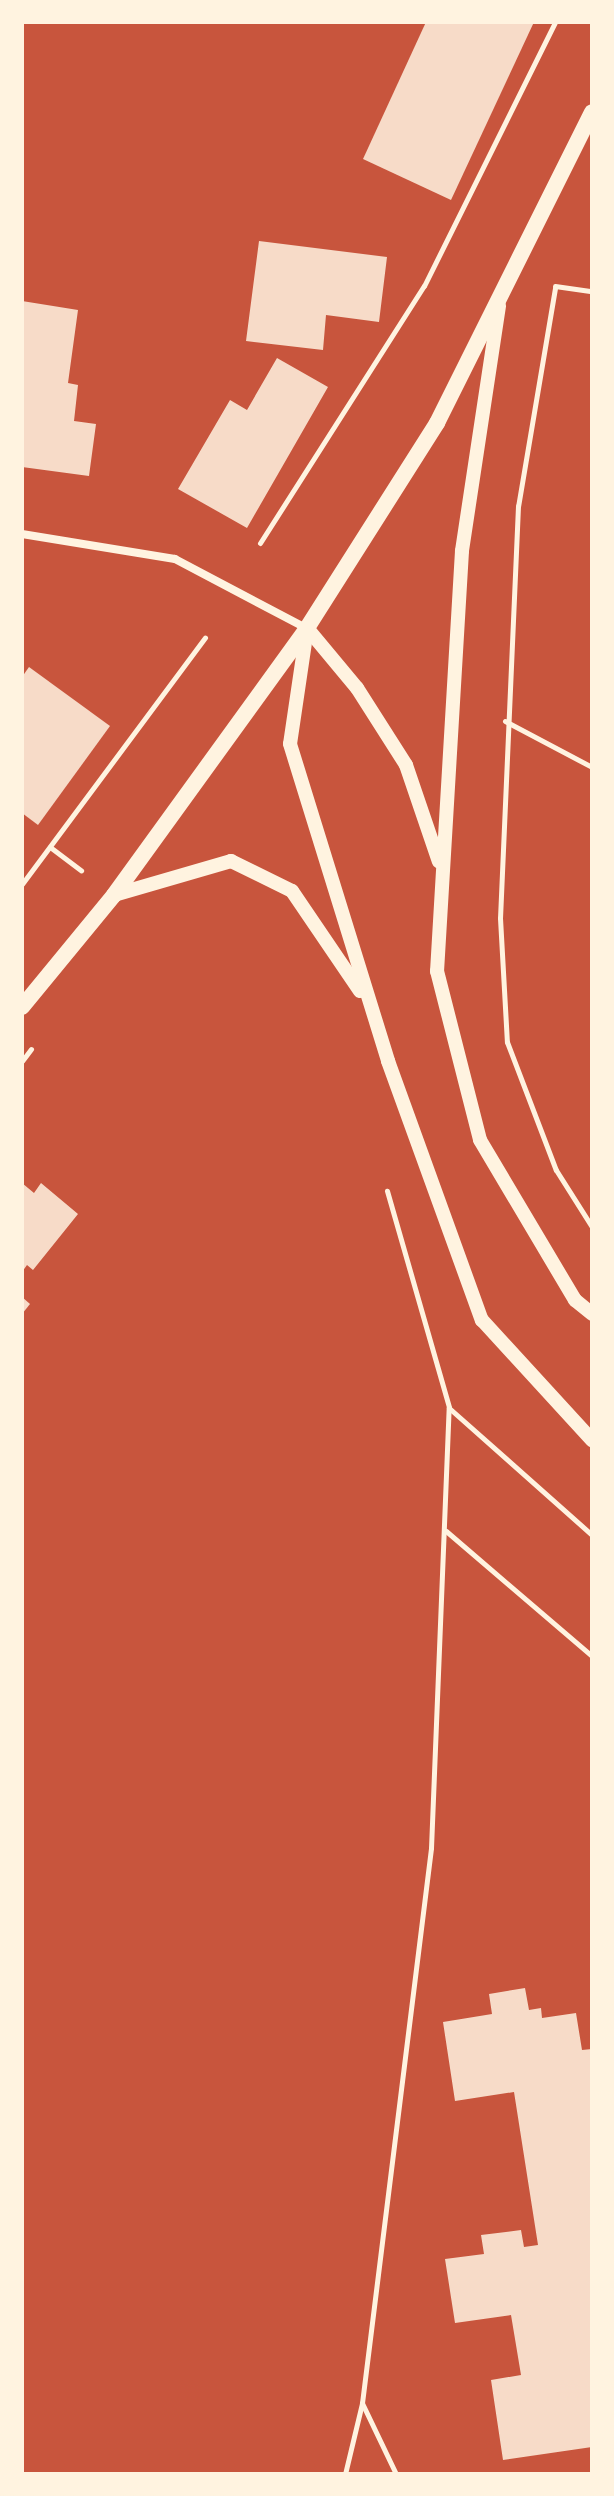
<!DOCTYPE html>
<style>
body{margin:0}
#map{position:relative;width:614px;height:2496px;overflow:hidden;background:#c8553d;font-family:"Sofia Sans Condensed",sans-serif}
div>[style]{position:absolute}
.building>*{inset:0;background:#f7dbc8}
.path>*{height:5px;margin:-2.5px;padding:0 2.5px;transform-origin:2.5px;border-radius:2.5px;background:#fff3e0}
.minor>*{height:8px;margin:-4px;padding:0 4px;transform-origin:4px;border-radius:4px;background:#fff3e0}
.tertiary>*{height:14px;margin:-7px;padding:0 7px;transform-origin:7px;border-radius:7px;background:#fff3e0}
.secondary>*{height:16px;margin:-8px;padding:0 8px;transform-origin:8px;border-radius:8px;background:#fff3e0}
span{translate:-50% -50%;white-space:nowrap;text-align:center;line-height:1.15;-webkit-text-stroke:8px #fff3e0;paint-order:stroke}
.frame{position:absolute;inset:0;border:24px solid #fff3e0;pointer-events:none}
</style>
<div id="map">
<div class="building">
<i style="clip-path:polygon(426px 22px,534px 22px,451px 200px,363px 159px)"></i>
<i style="clip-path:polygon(259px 241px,387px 257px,379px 322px,326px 315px,323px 350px,246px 341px)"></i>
<i style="clip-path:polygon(22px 301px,78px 310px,68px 383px,78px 385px,74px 421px,96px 424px,89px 476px,22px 467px)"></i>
<i style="clip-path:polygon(277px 358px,328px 387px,247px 528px,178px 489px,230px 400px,247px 410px)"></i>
<i style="clip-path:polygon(29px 667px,110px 726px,38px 825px,22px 813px,22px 677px)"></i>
<i style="clip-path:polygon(22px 1183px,34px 1193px,41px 1183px,78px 1214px,33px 1270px,27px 1265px,22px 1272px)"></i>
<i style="clip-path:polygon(22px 1297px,30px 1304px,22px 1314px)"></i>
<i style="clip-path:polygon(525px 1988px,529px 2010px,541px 2008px,542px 2018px,576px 2013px,582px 2050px,592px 2049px,592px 2447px,503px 2460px,491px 2380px,521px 2375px,511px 2315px,455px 2323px,445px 2259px,484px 2254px,481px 2235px,521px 2230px,524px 2247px,538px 2245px,514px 2092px,455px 2101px,443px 2022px,492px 2014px,489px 1994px)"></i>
</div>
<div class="path">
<i style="left:555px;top:286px;width:37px;rotate:8deg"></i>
<i style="left:555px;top:288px;width:221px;rotate:99.6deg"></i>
<i style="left:518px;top:506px;width:412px;rotate:92.5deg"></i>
<i style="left:500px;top:918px;width:124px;rotate:86.8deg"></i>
<i style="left:507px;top:1042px;width:137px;rotate:69.1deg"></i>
<i style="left:556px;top:1170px;width:67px;rotate:57.7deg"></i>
<i style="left:260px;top:543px;width:305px;rotate:-57.5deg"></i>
<i style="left:424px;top:286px;width:295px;rotate:-63.6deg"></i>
<i style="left:505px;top:721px;width:98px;rotate:27.9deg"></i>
<i style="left:50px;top:847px;width:39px;rotate:37deg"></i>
<i style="left:22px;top:884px;width:307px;rotate:-53.4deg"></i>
<i style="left:22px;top:1061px;width:15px;rotate:-53deg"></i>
<i style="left:449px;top:1408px;width:191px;rotate:41.6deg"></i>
<i style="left:446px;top:1531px;width:192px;rotate:40.6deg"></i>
<i style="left:362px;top:2403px;width:559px;rotate:-82.91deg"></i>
<i style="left:431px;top:1848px;width:441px;rotate:-87.7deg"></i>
<i style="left:449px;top:1407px;width:225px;rotate:-106deg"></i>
<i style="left:345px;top:2474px;width:73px;rotate:-76.5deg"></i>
<i style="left:362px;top:2403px;width:79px;rotate:64.4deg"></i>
</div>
<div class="minor">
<i style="left:22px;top:534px;width:155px;rotate:9.3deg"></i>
<i style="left:175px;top:559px;width:148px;rotate:27.8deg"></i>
</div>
<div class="tertiary">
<i style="left:499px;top:306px;width:248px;rotate:98.6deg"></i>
<i style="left:462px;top:551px;width:421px;rotate:93.4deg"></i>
<i style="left:437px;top:971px;width:174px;rotate:75.7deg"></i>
<i style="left:480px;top:1140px;width:186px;rotate:59.3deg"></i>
<i style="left:575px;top:1300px;width:22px;rotate:39deg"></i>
<i style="left:307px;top:628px;width:78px;rotate:50.2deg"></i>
<i style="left:357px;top:688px;width:91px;rotate:57.5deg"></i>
<i style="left:406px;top:765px;width:102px;rotate:71.2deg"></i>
<i style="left:307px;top:629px;width:116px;rotate:98.4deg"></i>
<i style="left:290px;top:744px;width:332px;rotate:72.8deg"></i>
<i style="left:388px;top:1061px;width:276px;rotate:70.1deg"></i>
<i style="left:482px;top:1320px;width:163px;rotate:47.5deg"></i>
<i style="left:114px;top:895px;width:122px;rotate:-16.2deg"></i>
<i style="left:231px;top:861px;width:68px;rotate:26.2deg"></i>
<i style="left:292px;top:891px;width:121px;rotate:55.8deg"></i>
</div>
<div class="secondary">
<i style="left:22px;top:1007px;width:145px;rotate:-50.6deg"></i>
<i style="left:114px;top:895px;width:329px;rotate:-54.1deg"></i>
<i style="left:307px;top:628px;width:243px;rotate:-57.6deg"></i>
<i style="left:437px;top:423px;width:347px;rotate:-63.5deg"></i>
</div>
<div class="frame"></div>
</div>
